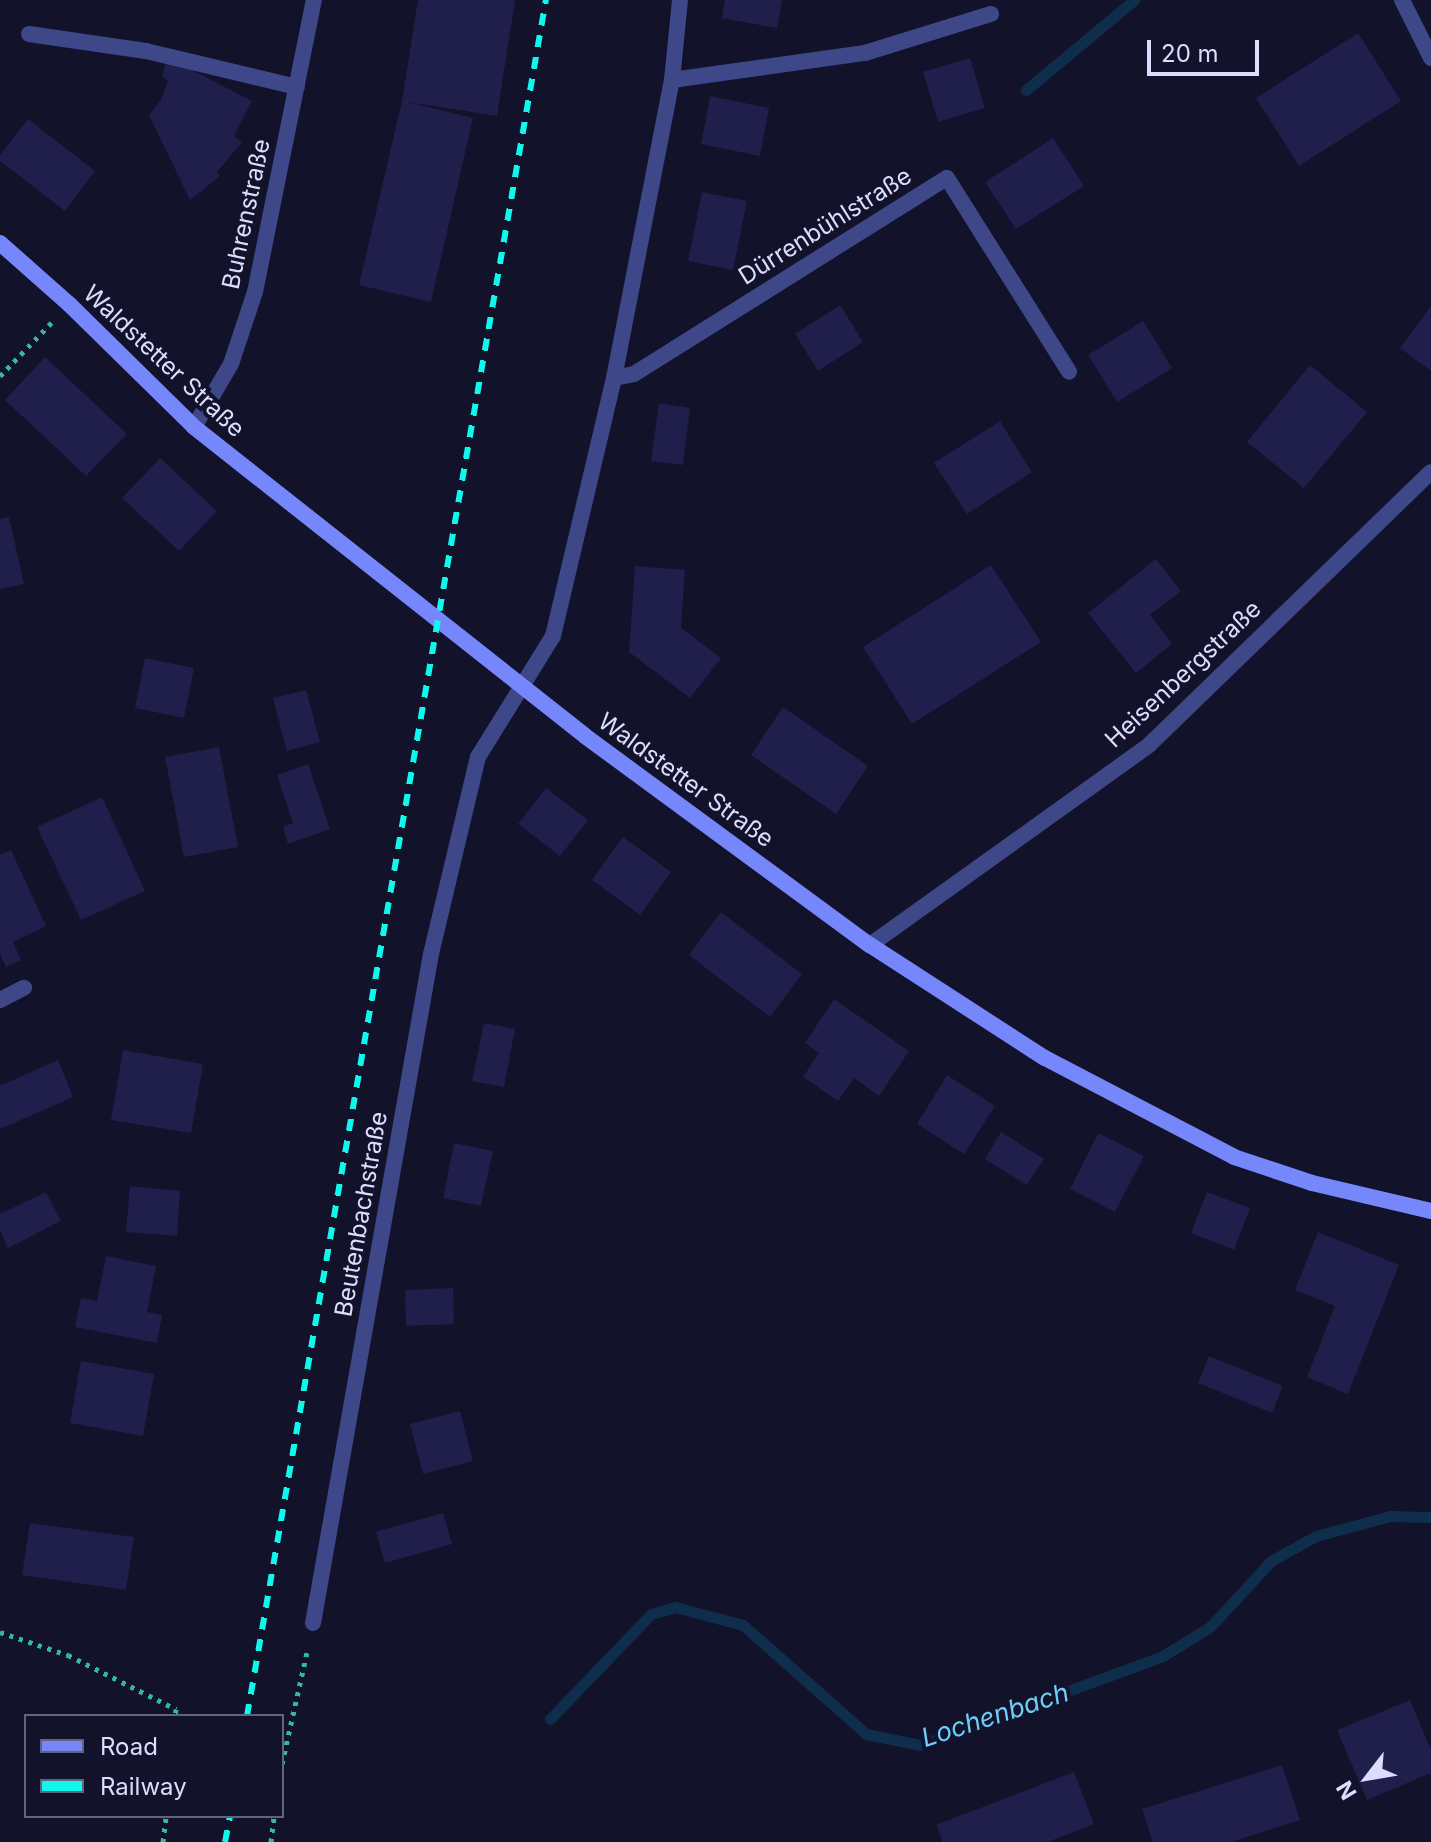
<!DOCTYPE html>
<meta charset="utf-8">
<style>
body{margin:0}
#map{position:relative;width:1431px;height:1842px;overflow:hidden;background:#12122a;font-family:Inter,sans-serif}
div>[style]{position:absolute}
.stream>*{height:11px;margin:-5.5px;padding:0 5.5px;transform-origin:5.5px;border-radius:5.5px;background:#0f2e4c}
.building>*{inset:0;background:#201e4a}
.path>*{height:5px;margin-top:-2.5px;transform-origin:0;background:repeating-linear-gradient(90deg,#35b99d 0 4px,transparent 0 10px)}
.lane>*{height:16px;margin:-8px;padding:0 8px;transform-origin:8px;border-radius:8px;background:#3e4787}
.street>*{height:16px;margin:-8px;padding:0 8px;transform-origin:8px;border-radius:8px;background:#3e4787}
.secondary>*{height:16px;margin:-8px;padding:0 8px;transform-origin:8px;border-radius:8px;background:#7687fb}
.rail>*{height:6px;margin-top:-3px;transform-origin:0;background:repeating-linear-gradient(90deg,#0ef8ec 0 12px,transparent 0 22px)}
span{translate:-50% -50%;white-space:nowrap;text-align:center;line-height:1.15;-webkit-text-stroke:8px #12122a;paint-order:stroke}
.street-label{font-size:24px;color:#dcddfe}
.water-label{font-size:26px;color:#6dcefb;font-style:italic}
.legend{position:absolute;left:24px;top:1714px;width:260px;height:104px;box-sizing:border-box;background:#12122a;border:2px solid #63637f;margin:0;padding:10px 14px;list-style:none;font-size:24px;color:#dcddfe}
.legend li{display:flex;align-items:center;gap:16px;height:40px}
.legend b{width:40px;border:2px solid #63637f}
.north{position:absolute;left:1327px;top:1738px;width:80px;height:80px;-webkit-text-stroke:6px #12122a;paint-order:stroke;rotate:239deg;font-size:22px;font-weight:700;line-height:32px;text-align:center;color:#dcddfe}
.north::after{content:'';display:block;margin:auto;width:28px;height:36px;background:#dcddfe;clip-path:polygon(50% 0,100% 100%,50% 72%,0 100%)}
.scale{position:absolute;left:1147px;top:40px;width:112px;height:36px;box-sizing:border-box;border:4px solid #dcddfe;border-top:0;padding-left:10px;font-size:24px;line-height:28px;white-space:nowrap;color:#dcddfe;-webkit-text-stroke:6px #12122a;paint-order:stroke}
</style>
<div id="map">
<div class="stream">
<i style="left:1026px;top:90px;width:141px;rotate:-39.8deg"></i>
<i style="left:550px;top:1719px;width:146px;rotate:-46.1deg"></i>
<i style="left:651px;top:1614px;width:25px;rotate:-16deg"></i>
<i style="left:675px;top:1607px;width:70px;rotate:14.8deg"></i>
<i style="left:743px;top:1625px;width:164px;rotate:41.5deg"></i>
<i style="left:866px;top:1734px;width:55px;rotate:11.5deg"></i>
<i style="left:920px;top:1745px;width:257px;rotate:-20.1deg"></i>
<i style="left:1161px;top:1657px;width:57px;rotate:-31.5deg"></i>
<i style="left:1210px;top:1627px;width:90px;rotate:-47.3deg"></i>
<i style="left:1271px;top:1561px;width:51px;rotate:-29.1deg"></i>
<i style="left:1316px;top:1536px;width:77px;rotate:-15.1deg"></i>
<i style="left:1390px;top:1516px;width:41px;rotate:1.4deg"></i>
</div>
<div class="building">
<i style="clip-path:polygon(418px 0,515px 0,497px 116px,408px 102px,473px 118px,431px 302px,359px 285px,402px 101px)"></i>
<i style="clip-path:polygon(725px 0,782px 0,777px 28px,722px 18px)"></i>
<i style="clip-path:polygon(1358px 33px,1401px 101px,1299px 166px,1256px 98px)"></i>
<i style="clip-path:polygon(167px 57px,252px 101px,234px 136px,242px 142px,217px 172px,220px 176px,190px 200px,149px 115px,161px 100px,168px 81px,162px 76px)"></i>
<i style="clip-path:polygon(970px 58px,985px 108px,938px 122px,923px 72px)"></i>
<i style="clip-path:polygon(710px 96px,769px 108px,760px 156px,701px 144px)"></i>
<i style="clip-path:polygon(28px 119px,95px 171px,65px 211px,0 161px,0 155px)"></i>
<i style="clip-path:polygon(1053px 138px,1084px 186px,1016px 229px,985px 182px)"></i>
<i style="clip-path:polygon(702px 192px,747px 201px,733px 270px,688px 261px)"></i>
<i style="clip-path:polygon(840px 305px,863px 342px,818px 371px,795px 334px)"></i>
<i style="clip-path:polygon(1431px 306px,1431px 371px,1400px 348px)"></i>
<i style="clip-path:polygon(1143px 321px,1172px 368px,1117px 402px,1088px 355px)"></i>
<i style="clip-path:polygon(45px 357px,127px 434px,86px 476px,5px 400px)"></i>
<i style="clip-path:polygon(1310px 365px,1367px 412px,1304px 488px,1247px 442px)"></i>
<i style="clip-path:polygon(659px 403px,690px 408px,683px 465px,651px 461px)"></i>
<i style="clip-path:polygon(1000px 421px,1032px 472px,967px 514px,934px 463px)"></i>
<i style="clip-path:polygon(160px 458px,217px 511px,179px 551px,122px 498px)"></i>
<i style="clip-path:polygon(9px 517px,24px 584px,0 589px,0 519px)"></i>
<i style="clip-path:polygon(1156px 559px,1181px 591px,1150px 615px,1172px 644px,1136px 673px,1088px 613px)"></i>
<i style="clip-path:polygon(991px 565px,1041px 642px,912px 724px,863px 647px)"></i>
<i style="clip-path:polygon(635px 566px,685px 570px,681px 628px,721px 658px,690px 698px,629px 652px)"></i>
<i style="clip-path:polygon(145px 658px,194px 668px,184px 718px,135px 708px)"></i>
<i style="clip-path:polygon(306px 690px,320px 742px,287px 751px,273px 698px)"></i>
<i style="clip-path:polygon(783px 707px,868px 766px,836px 814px,751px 755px)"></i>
<i style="clip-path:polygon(219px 747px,238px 847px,184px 857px,165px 757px)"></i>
<i style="clip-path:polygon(308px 764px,330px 829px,288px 844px,283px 827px,293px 823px,277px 775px)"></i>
<i style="clip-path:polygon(546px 788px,588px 820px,560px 856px,518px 824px)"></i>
<i style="clip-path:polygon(102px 797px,145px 891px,81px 920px,37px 827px)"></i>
<i style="clip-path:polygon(623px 837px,671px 872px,640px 915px,592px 880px)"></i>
<i style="clip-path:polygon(11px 850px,46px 926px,13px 942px,21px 960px,6px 967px,0 953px,0 855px)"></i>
<i style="clip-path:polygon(721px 912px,802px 974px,770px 1017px,689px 955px)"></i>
<i style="clip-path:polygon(834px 999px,909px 1051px,879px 1096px,854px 1078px,838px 1101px,803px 1077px,819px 1053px,805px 1043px)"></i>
<i style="clip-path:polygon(484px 1023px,515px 1029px,504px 1087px,472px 1081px)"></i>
<i style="clip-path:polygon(123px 1050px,203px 1064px,191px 1133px,111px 1120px)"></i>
<i style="clip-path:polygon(58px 1060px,73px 1097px,0 1129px,0 1086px)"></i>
<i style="clip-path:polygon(947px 1075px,995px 1106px,964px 1154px,917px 1124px)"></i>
<i style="clip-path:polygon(1001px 1132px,1044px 1159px,1027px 1185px,985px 1159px)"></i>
<i style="clip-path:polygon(1098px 1133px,1144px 1156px,1115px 1212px,1070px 1189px)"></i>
<i style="clip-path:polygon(454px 1143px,493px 1151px,481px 1206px,443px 1198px)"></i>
<i style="clip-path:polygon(130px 1186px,180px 1191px,177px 1236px,126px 1232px)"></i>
<i style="clip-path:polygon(46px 1192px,61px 1221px,8px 1248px,0 1231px,0 1214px)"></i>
<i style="clip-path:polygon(1207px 1192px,1250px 1208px,1234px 1250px,1191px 1233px)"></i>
<i style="clip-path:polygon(1318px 1232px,1399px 1265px,1348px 1394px,1307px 1377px,1335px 1306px,1295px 1290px)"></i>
<i style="clip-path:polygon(106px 1256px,156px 1266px,147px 1312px,162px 1315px,157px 1343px,75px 1327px,81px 1298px,97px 1301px)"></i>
<i style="clip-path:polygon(453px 1288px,454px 1324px,406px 1326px,405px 1290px)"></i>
<i style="clip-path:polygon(1209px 1356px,1283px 1386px,1272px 1413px,1198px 1383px)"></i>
<i style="clip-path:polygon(81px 1361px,154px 1374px,143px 1436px,70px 1423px)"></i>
<i style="clip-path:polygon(460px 1411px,473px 1461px,423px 1474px,410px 1424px)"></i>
<i style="clip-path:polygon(443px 1513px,452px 1544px,385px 1563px,376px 1532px)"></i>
<i style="clip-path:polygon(30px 1523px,134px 1537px,126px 1590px,22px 1575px)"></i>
<i style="clip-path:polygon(1410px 1700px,1431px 1750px,1431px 1773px,1367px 1800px,1337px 1730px)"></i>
<i style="clip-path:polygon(1282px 1765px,1300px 1820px,1231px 1842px,1153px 1842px,1142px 1809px)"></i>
<i style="clip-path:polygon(1074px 1772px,1094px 1824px,1048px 1842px,943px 1842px,936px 1825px)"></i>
</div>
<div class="path">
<i style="left:0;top:376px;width:75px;rotate:-46.1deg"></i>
<i style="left:0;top:1632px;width:72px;rotate:18.7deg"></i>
<i style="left:68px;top:1655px;width:121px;rotate:26.6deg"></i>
<i style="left:176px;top:1709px;width:7px;rotate:98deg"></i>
<i style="left:282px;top:1764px;width:119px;rotate:-77.4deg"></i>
<i style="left:163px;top:1842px;width:26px;rotate:-83deg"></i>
<i style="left:271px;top:1842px;width:26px;rotate:-83deg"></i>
</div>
<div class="lane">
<i style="left:29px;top:34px;width:118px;rotate:8.3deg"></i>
<i style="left:146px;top:51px;width:155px;rotate:13.4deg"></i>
<i style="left:672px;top:80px;width:195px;rotate:-8deg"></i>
<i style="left:865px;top:53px;width:132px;rotate:-17.2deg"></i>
<i style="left:614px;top:378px;width:20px;rotate:-11deg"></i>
<i style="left:634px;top:374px;width:369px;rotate:-32.1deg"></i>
<i style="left:947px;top:178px;width:229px;rotate:57.8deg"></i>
</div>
<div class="street">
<i style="left:1402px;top:0;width:65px;rotate:63.4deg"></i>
<i style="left:194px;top:427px;width:73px;rotate:-59.6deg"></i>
<i style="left:231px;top:364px;width:76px;rotate:-71.6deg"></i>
<i style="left:255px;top:292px;width:298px;rotate:-78.6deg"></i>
<i style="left:870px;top:945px;width:343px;rotate:-35.6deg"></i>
<i style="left:1149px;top:745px;width:392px;rotate:-44.1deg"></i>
<i style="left:0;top:1000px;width:27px;rotate:-27deg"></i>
<i style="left:313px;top:1623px;width:679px;rotate:-80deg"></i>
<i style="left:431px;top:954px;width:203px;rotate:-76.6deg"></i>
<i style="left:478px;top:757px;width:142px;rotate:-58.2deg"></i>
<i style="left:553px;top:636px;width:265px;rotate:-76.7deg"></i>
<i style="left:614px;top:378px;width:304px;rotate:-79deg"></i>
<i style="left:672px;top:80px;width:80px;rotate:-84.3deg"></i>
</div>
<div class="secondary">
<i style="left:0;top:243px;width:92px;rotate:41.5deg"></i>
<i style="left:69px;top:304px;width:175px;rotate:44.5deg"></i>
<i style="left:194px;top:427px;width:498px;rotate:38.3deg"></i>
<i style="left:585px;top:736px;width:353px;rotate:36.3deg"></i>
<i style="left:870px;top:945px;width:208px;rotate:32.9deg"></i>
<i style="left:1045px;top:1058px;width:213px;rotate:27.6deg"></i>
<i style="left:1234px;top:1157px;width:82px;rotate:18.4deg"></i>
<i style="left:1312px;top:1183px;width:122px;rotate:13.2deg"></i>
</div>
<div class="rail">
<i style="left:247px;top:1716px;width:1742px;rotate:-80.12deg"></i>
<i style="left:225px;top:1842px;width:26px;rotate:-79deg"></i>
</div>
<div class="street-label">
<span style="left:246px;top:214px;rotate:-78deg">Buhrenstraße</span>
<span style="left:825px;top:226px;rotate:-32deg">Dürrenbühlstraße</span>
<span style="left:164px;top:361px;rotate:43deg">Waldstetter Straße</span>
<span style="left:1183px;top:674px;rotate:-43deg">Heisenbergstraße</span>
<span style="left:686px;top:780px;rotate:36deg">Waldstetter Straße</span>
<span style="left:361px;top:1214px;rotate:-80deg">Beutenbachstraße</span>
</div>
<div class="water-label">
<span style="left:995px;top:1715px;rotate:-18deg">Lochenbach</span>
</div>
<ul class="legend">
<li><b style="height:10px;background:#7687fb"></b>Road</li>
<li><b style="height:10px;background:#0ef8ec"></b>Railway</li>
</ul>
<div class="north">N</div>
<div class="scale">20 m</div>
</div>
